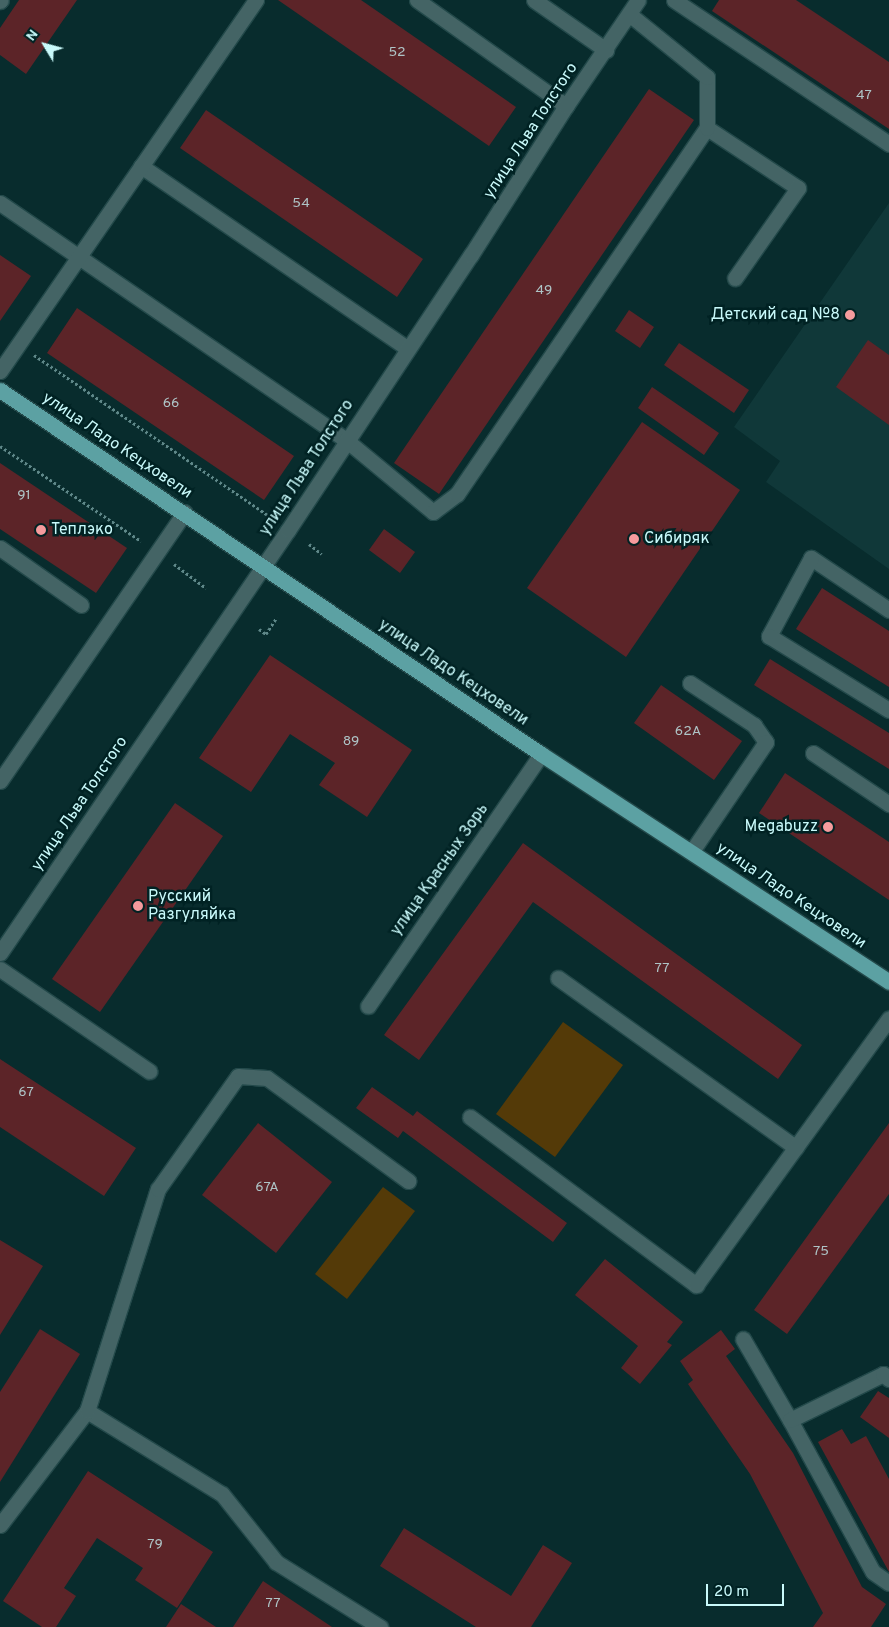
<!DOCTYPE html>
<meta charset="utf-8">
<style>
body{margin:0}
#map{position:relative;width:889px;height:1627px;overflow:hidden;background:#082c2d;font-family:Overpass,sans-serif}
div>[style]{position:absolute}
.built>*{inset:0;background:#103839}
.green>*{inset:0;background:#543a08}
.building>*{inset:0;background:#5c2428}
.path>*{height:3px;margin-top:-1.5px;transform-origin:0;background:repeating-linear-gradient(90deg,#5f8889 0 2.5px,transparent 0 5px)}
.roads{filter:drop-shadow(1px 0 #23494a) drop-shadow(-1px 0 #23494a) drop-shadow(0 1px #23494a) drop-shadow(0 -1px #23494a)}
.minor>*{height:15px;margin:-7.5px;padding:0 7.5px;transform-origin:7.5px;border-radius:7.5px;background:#446465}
.major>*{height:15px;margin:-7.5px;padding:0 7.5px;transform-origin:7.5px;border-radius:7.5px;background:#5ca1a3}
.dots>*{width:14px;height:14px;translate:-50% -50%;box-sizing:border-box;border:2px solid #002223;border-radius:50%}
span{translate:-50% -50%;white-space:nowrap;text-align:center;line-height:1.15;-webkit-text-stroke:5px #002223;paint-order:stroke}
.number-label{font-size:14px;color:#aec4c6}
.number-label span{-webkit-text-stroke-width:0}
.street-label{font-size:16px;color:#c9fafb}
.poi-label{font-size:16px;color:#c9fafb}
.right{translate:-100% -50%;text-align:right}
.left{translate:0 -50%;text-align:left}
.north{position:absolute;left:20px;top:20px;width:50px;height:50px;-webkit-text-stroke:4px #002223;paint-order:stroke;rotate:307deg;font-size:14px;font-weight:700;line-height:20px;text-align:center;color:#c9fafb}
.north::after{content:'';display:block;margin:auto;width:18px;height:22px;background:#c9fafb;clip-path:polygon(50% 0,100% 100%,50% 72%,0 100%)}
.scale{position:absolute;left:706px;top:1584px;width:78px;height:22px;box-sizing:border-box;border:2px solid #c9fafb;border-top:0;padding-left:6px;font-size:15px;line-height:18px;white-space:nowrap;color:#c9fafb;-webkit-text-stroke:4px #002223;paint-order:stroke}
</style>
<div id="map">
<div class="built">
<i style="clip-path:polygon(889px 203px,889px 569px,766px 482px,780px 461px,734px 427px)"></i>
</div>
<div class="green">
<i style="clip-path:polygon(563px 1022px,623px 1065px,555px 1157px,496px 1114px)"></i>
<i style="clip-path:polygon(383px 1187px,415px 1211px,347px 1299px,315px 1274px)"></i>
</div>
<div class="building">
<i style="clip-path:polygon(19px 0,77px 0,26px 74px,0 55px,0 28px)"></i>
<i style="clip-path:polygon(278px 0,361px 0,516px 107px,489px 146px)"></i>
<i style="clip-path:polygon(719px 0,796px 0,889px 62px,889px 129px,712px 11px)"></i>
<i style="clip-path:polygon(649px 89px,694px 120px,439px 494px,394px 463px)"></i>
<i style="clip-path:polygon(206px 110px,423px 259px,397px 297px,180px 148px)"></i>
<i style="clip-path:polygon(0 255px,31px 276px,0 321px)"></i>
<i style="clip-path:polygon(77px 308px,294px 456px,264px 500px,47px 353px)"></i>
<i style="clip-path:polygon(629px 310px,654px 327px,640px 348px,615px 331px)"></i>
<i style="clip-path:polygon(868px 340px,889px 355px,889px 425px,836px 387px)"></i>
<i style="clip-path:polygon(679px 343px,749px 390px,734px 413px,664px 365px)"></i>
<i style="clip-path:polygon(652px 387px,719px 433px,704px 455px,638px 408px)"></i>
<i style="clip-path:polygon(642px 422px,740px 490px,626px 657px,527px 588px)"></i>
<i style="clip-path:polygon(0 463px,127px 548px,96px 593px,0 529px)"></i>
<i style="clip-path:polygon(384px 529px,415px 552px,400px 573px,369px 550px)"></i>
<i style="clip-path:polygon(822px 588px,889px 631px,889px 687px,796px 629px)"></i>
<i style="clip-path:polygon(270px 655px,412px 750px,367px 817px,319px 785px,335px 763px,290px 734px,251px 792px,199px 758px)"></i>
<i style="clip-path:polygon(770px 659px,889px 733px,889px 769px,754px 685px)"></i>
<i style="clip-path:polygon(661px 685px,742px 741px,714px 780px,634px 723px)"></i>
<i style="clip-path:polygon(785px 773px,889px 842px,889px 900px,759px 813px)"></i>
<i style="clip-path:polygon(175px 803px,223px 836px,100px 1012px,52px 979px)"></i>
<i style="clip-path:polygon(523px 843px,802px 1045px,778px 1079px,533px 902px,419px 1060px,384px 1035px)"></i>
<i style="clip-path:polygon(0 1059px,136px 1148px,104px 1196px,0 1127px)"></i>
<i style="clip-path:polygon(372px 1087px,413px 1116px,417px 1111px,567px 1223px,553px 1242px,403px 1131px,398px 1138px,356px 1108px)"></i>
<i style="clip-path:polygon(258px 1123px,332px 1182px,276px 1253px,202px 1195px)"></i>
<i style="clip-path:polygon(889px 1123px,889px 1194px,787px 1334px,754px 1310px)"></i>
<i style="clip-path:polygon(0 1240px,43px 1266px,0 1335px)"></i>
<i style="clip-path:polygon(605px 1259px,683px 1322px,667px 1342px,672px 1345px,640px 1384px,621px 1368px,638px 1346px,575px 1295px)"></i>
<i style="clip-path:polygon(40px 1329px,80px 1354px,0 1482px,0 1392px)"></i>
<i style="clip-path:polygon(721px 1330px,735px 1349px,726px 1356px,793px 1453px,862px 1587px,886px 1604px,871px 1627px,813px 1627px,823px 1613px,750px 1474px,688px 1384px,693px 1380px,680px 1361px)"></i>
<i style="clip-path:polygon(878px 1391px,889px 1398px,889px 1438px,860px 1417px)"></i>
<i style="clip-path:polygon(842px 1429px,851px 1444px,866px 1436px,889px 1479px,889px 1572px,818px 1442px)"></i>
<i style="clip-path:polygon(88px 1471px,213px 1552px,177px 1608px,135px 1580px,143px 1568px,97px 1538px,64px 1588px,76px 1596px,56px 1627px,42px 1627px,3px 1601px)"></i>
<i style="clip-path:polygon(404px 1528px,511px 1596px,543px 1545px,572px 1563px,531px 1627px,476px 1627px,380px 1566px)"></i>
<i style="clip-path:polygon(263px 1581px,332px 1627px,233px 1627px)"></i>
<i style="clip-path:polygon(181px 1604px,216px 1627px,166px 1627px)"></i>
</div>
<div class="path">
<i style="left:34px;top:355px;width:288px;rotate:34.4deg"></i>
<i style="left:0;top:446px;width:170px;rotate:34deg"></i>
<i style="left:309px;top:544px;width:16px;rotate:38deg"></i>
<i style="left:174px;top:564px;width:40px;rotate:37deg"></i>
<i style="left:259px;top:629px;width:9px;rotate:36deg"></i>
<i style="left:266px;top:634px;width:20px;rotate:-57deg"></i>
</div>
<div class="roads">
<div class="minor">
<i style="left:417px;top:0;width:183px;rotate:35.4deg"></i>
<i style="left:534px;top:0;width:88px;rotate:34.8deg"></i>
<i style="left:674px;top:0;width:259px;rotate:33.8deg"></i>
<i style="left:0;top:1px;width:1px;rotate:-45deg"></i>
<i style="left:707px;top:128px;width:109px;rotate:33.4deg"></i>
<i style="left:798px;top:188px;width:110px;rotate:125deg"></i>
<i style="left:141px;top:166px;width:322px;rotate:34.4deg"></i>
<i style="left:0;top:203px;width:419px;rotate:34.4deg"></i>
<i style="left:346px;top:440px;width:113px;rotate:39.6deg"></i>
<i style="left:433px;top:512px;width:30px;rotate:-37deg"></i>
<i style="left:457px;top:494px;width:443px;rotate:-55.7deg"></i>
<i style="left:707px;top:128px;width:51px;rotate:-90deg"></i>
<i style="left:707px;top:77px;width:100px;rotate:-141.1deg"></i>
<i style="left:0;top:371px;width:451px;rotate:-55.4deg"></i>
<i style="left:0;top:548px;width:99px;rotate:35.1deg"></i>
<i style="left:889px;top:610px;width:94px;rotate:-146.3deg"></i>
<i style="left:811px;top:558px;width:89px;rotate:118.3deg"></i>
<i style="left:769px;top:636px;width:141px;rotate:31.7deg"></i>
<i style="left:690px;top:683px;width:77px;rotate:33.3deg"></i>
<i style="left:754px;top:725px;width:21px;rotate:55deg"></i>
<i style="left:766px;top:742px;width:132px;rotate:124.2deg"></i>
<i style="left:813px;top:753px;width:92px;rotate:33.9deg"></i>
<i style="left:0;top:781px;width:326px;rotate:-55.5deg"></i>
<i style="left:0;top:953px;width:512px;rotate:-55.75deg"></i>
<i style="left:288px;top:530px;width:330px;rotate:-56.4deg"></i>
<i style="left:471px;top:255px;width:177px;rotate:-57.5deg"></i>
<i style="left:566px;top:106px;width:128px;rotate:-55.8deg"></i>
<i style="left:0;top:969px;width:181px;rotate:34.4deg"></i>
<i style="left:558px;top:978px;width:292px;rotate:35.5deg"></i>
<i style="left:368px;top:1006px;width:306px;rotate:-55.5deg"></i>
<i style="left:470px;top:1117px;width:282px;rotate:36.6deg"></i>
<i style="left:696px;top:1285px;width:329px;rotate:-54.1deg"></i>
<i style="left:743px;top:1339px;width:94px;rotate:59.9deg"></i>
<i style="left:790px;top:1420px;width:173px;rotate:61.4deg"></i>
<i style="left:873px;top:1572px;width:19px;rotate:35deg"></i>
<i style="left:87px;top:1411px;width:158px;rotate:31.6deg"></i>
<i style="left:222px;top:1494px;width:87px;rotate:51.5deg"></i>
<i style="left:276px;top:1562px;width:123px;rotate:32deg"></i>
<i style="left:790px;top:1420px;width:104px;rotate:-26.3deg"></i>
<i style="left:883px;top:1374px;width:8px;rotate:40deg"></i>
<i style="left:0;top:1525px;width:143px;rotate:-52.7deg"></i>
<i style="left:87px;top:1411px;width:233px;rotate:-72.3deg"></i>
<i style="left:158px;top:1189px;width:138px;rotate:-54.7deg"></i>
<i style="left:238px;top:1076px;width:29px;rotate:4deg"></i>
<i style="left:267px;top:1078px;width:175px;rotate:36.1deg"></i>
</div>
<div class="major">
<i style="left:0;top:390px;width:652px;rotate:33.93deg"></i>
<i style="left:541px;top:754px;width:416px;rotate:33.2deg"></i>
</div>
</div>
<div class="dots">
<i style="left:850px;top:315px;background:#f59b9d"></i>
<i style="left:41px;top:530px;background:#f59b9d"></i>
<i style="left:634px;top:539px;background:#f59b9d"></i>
<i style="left:828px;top:827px;background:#f59b9d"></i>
<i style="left:138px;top:906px;background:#f59b9d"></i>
</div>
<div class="number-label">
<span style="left:397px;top:53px">52</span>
<span style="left:864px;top:96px">47</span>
<span style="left:301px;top:204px">54</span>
<span style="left:544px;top:291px">49</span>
<span style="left:171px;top:404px">66</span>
<span style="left:24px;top:496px">91</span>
<span style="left:688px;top:732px">62А</span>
<span style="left:351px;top:742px">89</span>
<span style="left:662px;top:969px">77</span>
<span style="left:26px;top:1093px">67</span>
<span style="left:267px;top:1188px">67А</span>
<span style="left:821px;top:1252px">75</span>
<span style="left:155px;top:1545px">79</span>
<span style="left:273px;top:1604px">77</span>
</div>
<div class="street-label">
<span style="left:531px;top:131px;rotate:-57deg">улица Льва Толстого</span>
<span style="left:117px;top:446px;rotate:34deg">улица Ладо Кецховели</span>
<span style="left:307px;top:468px;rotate:-57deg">улица Льва Толстого</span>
<span style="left:453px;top:673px;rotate:34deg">улица Ладо Кецховели</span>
<span style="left:80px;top:804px;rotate:-56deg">улица Льва Толстого</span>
<span style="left:440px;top:870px;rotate:-55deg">улица Красных Зорь</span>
<span style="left:791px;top:896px;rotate:34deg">улица Ладо Кецховели</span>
</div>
<div class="poi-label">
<span class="right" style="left:840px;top:315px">Детский сад №8</span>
<span class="left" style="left:51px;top:530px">Теплэко</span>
<span class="left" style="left:644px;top:539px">Сибиряк</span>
<span class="right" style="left:818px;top:827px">Megabuzz</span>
<span class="left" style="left:148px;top:906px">Русский<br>Разгуляйка</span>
</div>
<div class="north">N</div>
<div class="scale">20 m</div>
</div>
